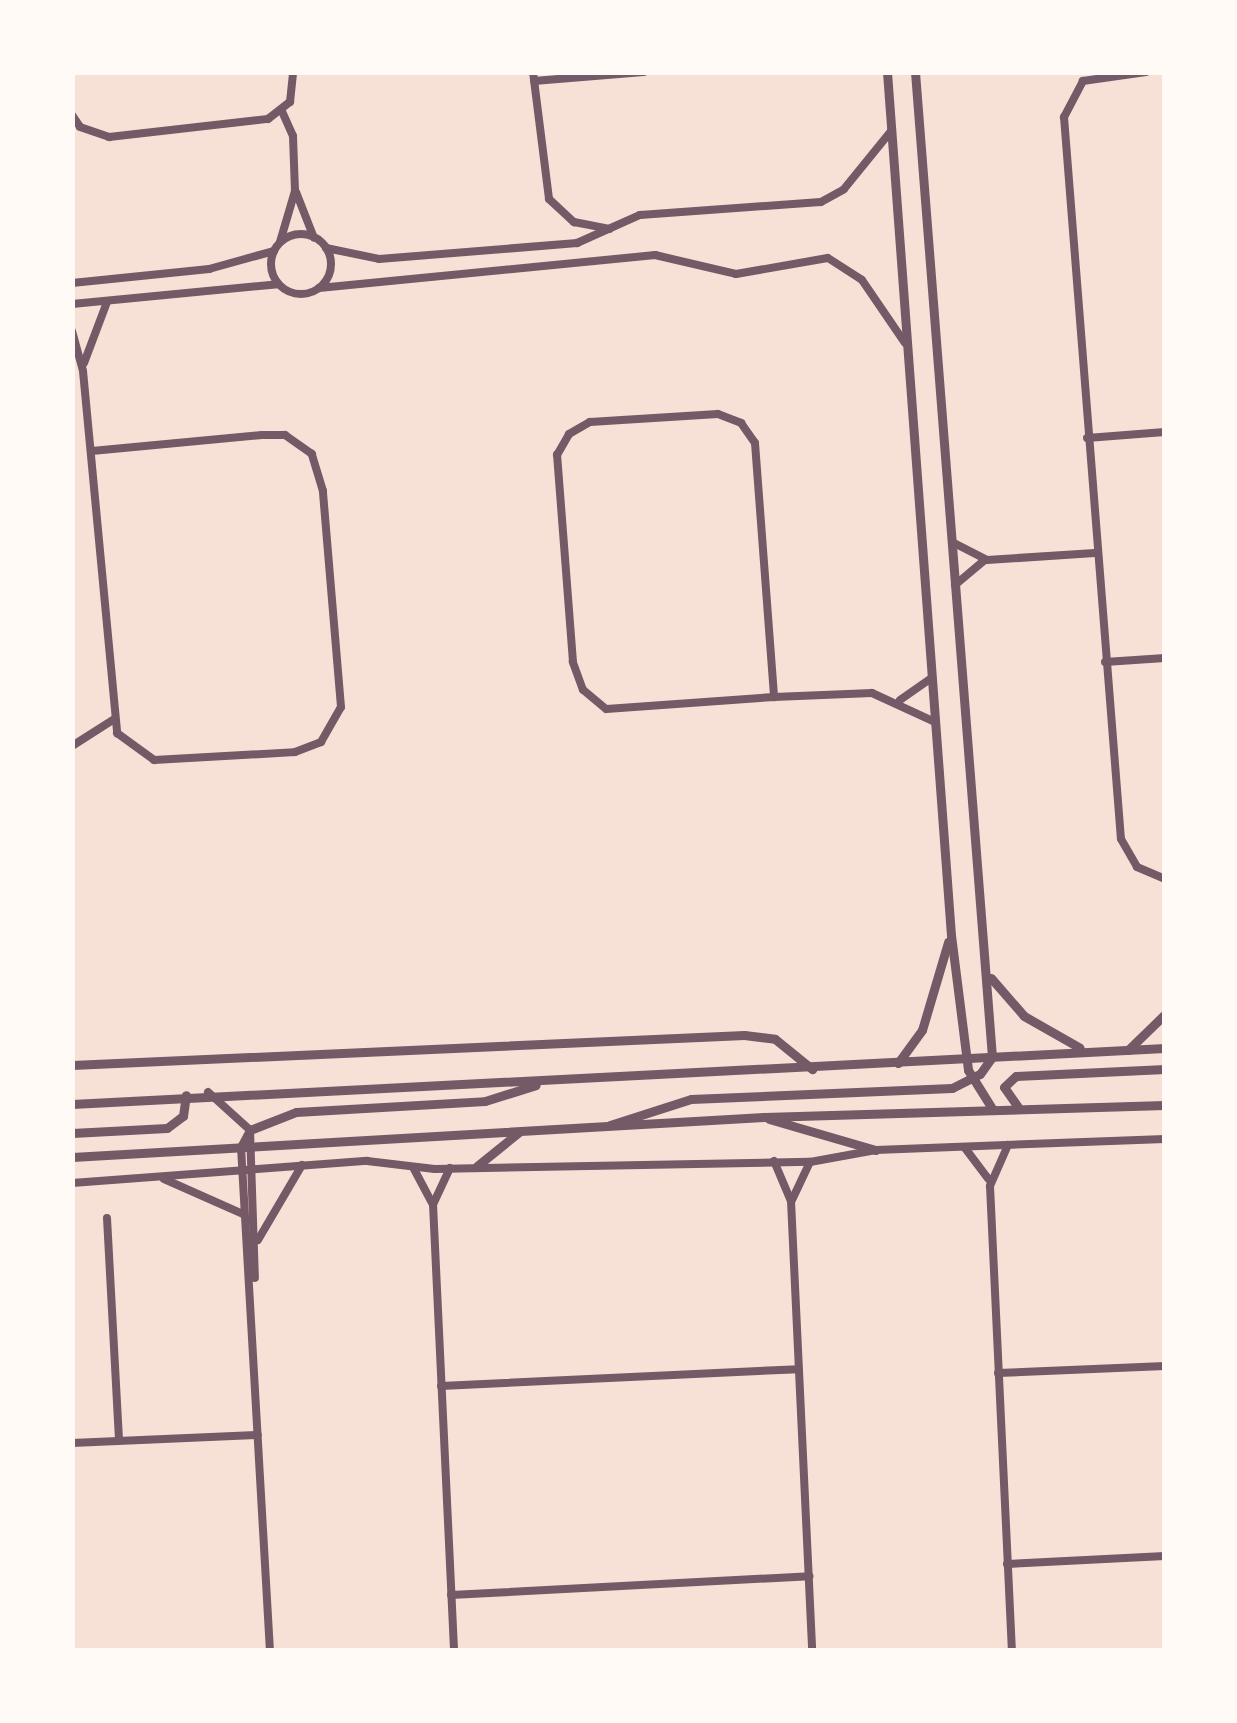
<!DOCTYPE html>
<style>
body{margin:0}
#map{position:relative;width:1237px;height:1723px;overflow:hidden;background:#f7e1d7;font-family:Merriweather,serif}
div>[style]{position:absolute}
.minor>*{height:8px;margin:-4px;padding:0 4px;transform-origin:4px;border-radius:4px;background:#755966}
.minor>.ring{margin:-4px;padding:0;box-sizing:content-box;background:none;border:8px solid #755966;border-radius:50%}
.tertiary>*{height:9px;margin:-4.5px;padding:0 4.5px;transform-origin:4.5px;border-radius:4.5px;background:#755966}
span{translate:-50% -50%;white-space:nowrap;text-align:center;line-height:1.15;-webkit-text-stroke:12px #fffaf5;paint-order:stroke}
.frame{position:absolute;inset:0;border:75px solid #fffaf5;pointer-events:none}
</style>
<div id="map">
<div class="minor">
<i style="left:533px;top:72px;width:128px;rotate:82.8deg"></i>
<i style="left:549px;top:199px;width:34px;rotate:43deg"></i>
<i style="left:574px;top:222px;width:36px;rotate:11deg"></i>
<i style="left:1146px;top:72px;width:64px;rotate:171.9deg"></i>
<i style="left:1083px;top:81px;width:41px;rotate:117.8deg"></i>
<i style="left:1064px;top:117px;width:724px;rotate:85.49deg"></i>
<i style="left:1121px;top:839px;width:32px;rotate:60deg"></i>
<i style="left:1137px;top:867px;width:30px;rotate:23deg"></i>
<i style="left:534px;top:81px;width:110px;rotate:-4.7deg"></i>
<i style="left:72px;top:115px;width:14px;rotate:56deg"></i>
<i style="left:80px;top:127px;width:31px;rotate:19deg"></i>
<i style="left:109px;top:137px;width:160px;rotate:-6.5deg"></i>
<i style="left:268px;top:119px;width:28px;rotate:-38deg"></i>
<i style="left:290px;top:102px;width:30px;rotate:-84deg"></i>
<i style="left:296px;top:192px;width:49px;rotate:68.6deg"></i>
<i class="ring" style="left:271px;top:234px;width:52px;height:52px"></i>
<i style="left:280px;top:242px;width:53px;rotate:-73.6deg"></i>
<i style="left:295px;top:191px;width:55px;rotate:-92.1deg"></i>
<i style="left:293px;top:136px;width:27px;rotate:-114deg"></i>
<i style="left:326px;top:248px;width:54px;rotate:11.7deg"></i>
<i style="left:379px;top:259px;width:199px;rotate:-4.6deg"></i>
<i style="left:577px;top:243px;width:69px;rotate:-24deg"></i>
<i style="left:640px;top:215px;width:181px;rotate:-4.1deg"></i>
<i style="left:821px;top:202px;width:26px;rotate:-29deg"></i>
<i style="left:844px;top:189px;width:76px;rotate:-50.9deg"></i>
<i style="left:72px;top:283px;width:138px;rotate:-5.8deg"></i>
<i style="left:209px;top:269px;width:67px;rotate:-15.5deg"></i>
<i style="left:319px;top:288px;width:338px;rotate:-5.6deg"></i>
<i style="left:655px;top:255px;width:83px;rotate:13.2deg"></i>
<i style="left:736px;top:274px;width:93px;rotate:-9.9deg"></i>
<i style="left:828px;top:258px;width:40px;rotate:32.9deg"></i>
<i style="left:862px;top:280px;width:76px;rotate:55.7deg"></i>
<i style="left:72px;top:304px;width:207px;rotate:-5.5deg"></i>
<i style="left:72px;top:331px;width:41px;rotate:74.6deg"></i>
<i style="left:83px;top:371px;width:364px;rotate:84.6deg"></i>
<i style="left:117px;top:733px;width:46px;rotate:36.1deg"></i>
<i style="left:154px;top:760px;width:141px;rotate:-3.2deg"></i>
<i style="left:295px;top:752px;width:28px;rotate:-21deg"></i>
<i style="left:321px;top:742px;width:40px;rotate:-60.3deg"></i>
<i style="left:341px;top:707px;width:217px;rotate:-94.8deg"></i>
<i style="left:323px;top:491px;width:39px;rotate:-107deg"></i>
<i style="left:312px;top:454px;width:33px;rotate:-145deg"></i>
<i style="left:285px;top:435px;width:23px;rotate:180deg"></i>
<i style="left:262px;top:435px;width:171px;rotate:174.6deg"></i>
<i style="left:84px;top:363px;width:65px;rotate:-69.3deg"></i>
<i style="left:718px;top:414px;width:25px;rotate:21deg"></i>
<i style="left:741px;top:423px;width:24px;rotate:55deg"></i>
<i style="left:755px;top:443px;width:255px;rotate:85.7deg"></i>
<i style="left:774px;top:697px;width:168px;rotate:175.9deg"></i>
<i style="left:606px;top:709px;width:30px;rotate:-140deg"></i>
<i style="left:583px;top:690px;width:30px;rotate:-110deg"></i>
<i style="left:573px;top:662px;width:208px;rotate:-94.4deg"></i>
<i style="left:557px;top:455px;width:24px;rotate:-60deg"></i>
<i style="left:569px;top:434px;width:24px;rotate:-30deg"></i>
<i style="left:590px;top:422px;width:128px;rotate:-3.6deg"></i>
<i style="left:1087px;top:438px;width:78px;rotate:-4.4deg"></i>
<i style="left:952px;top:542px;width:39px;rotate:27deg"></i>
<i style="left:987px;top:560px;width:108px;rotate:-3.7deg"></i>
<i style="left:955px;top:585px;width:39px;rotate:-40deg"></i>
<i style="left:1105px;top:662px;width:60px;rotate:-3.8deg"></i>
<i style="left:774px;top:697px;width:98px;rotate:-2.3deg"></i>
<i style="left:872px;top:693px;width:69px;rotate:24.7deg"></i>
<i style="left:900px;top:700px;width:38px;rotate:-35deg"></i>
<i style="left:72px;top:746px;width:49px;rotate:-32.4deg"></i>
<i style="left:208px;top:1092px;width:57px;rotate:42.1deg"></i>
<i style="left:250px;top:1130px;width:148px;rotate:88.1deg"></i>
<i style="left:1008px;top:1145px;width:45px;rotate:113.7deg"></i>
<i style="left:990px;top:1186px;width:466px;rotate:87.3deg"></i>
<i style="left:241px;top:1147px;width:505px;rotate:86.71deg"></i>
<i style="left:965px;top:1148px;width:39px;rotate:53deg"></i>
<i style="left:774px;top:1161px;width:43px;rotate:67deg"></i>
<i style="left:791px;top:1201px;width:450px;rotate:87.3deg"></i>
<i style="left:450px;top:1168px;width:40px;rotate:115deg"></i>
<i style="left:433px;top:1204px;width:447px;rotate:87.3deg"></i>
<i style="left:414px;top:1169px;width:38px;rotate:62deg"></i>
<i style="left:164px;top:1179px;width:86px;rotate:23.9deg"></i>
<i style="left:72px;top:1183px;width:296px;rotate:-4.3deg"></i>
<i style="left:367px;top:1161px;width:68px;rotate:6.7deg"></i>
<i style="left:435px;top:1169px;width:375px;rotate:-1.1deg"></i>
<i style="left:810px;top:1162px;width:67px;rotate:-10.3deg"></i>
<i style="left:876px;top:1150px;width:289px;rotate:-2.2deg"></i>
<i style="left:792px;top:1200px;width:42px;rotate:-64.7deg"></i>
<i style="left:107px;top:1218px;width:223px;rotate:86.9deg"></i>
<i style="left:258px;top:1240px;width:87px;rotate:-59.6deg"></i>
<i style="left:998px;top:1373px;width:167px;rotate:-2.4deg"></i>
<i style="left:441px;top:1386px;width:358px;rotate:-2.7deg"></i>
<i style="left:72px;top:1443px;width:186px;rotate:-2.5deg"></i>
<i style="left:1007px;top:1564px;width:158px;rotate:-2.9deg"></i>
<i style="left:451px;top:1595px;width:359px;rotate:-3deg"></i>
</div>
<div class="tertiary">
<i style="left:887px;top:72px;width:865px;rotate:85.76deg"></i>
<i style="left:951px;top:935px;width:136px;rotate:82.8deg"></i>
<i style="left:968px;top:1070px;width:47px;rotate:58deg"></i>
<i style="left:991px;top:978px;width:50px;rotate:49deg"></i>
<i style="left:1024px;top:1016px;width:64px;rotate:29.7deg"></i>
<i style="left:1128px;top:1050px;width:52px;rotate:-44.2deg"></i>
<i style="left:898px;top:1063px;width:41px;rotate:-54deg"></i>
<i style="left:922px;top:1030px;width:92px;rotate:-73.5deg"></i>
<i style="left:72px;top:1065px;width:673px;rotate:-2.56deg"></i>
<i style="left:744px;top:1035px;width:31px;rotate:7deg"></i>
<i style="left:775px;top:1039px;width:48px;rotate:39deg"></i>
<i style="left:72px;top:1104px;width:1094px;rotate:-2.93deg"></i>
<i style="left:1018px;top:1107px;width:24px;rotate:-125deg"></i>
<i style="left:1004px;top:1087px;width:16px;rotate:-43deg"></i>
<i style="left:1016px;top:1076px;width:149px;rotate:-2.7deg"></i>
<i style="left:769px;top:1119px;width:111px;rotate:16.2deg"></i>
<i style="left:610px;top:1125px;width:85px;rotate:-17.8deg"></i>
<i style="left:691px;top:1099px;width:261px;rotate:-2.4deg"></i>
<i style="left:952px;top:1088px;width:31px;rotate:-27deg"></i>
<i style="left:980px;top:1074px;width:21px;rotate:-55deg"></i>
<i style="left:992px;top:1057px;width:988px;rotate:-94.47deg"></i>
<i style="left:72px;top:1133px;width:95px;rotate:-3deg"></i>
<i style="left:167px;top:1128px;width:20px;rotate:-37deg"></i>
<i style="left:183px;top:1116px;width:21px;rotate:-82deg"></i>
<i style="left:241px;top:1147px;width:19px;rotate:-62deg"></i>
<i style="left:250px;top:1130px;width:49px;rotate:-21.4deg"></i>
<i style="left:296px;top:1112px;width:189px;rotate:-3.3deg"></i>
<i style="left:485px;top:1101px;width:53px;rotate:-17.4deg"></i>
<i style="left:72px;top:1157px;width:693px;rotate:-3.31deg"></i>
<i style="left:764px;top:1117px;width:401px;rotate:-1.7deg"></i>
<i style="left:477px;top:1166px;width:54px;rotate:-39deg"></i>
</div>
<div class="frame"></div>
</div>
